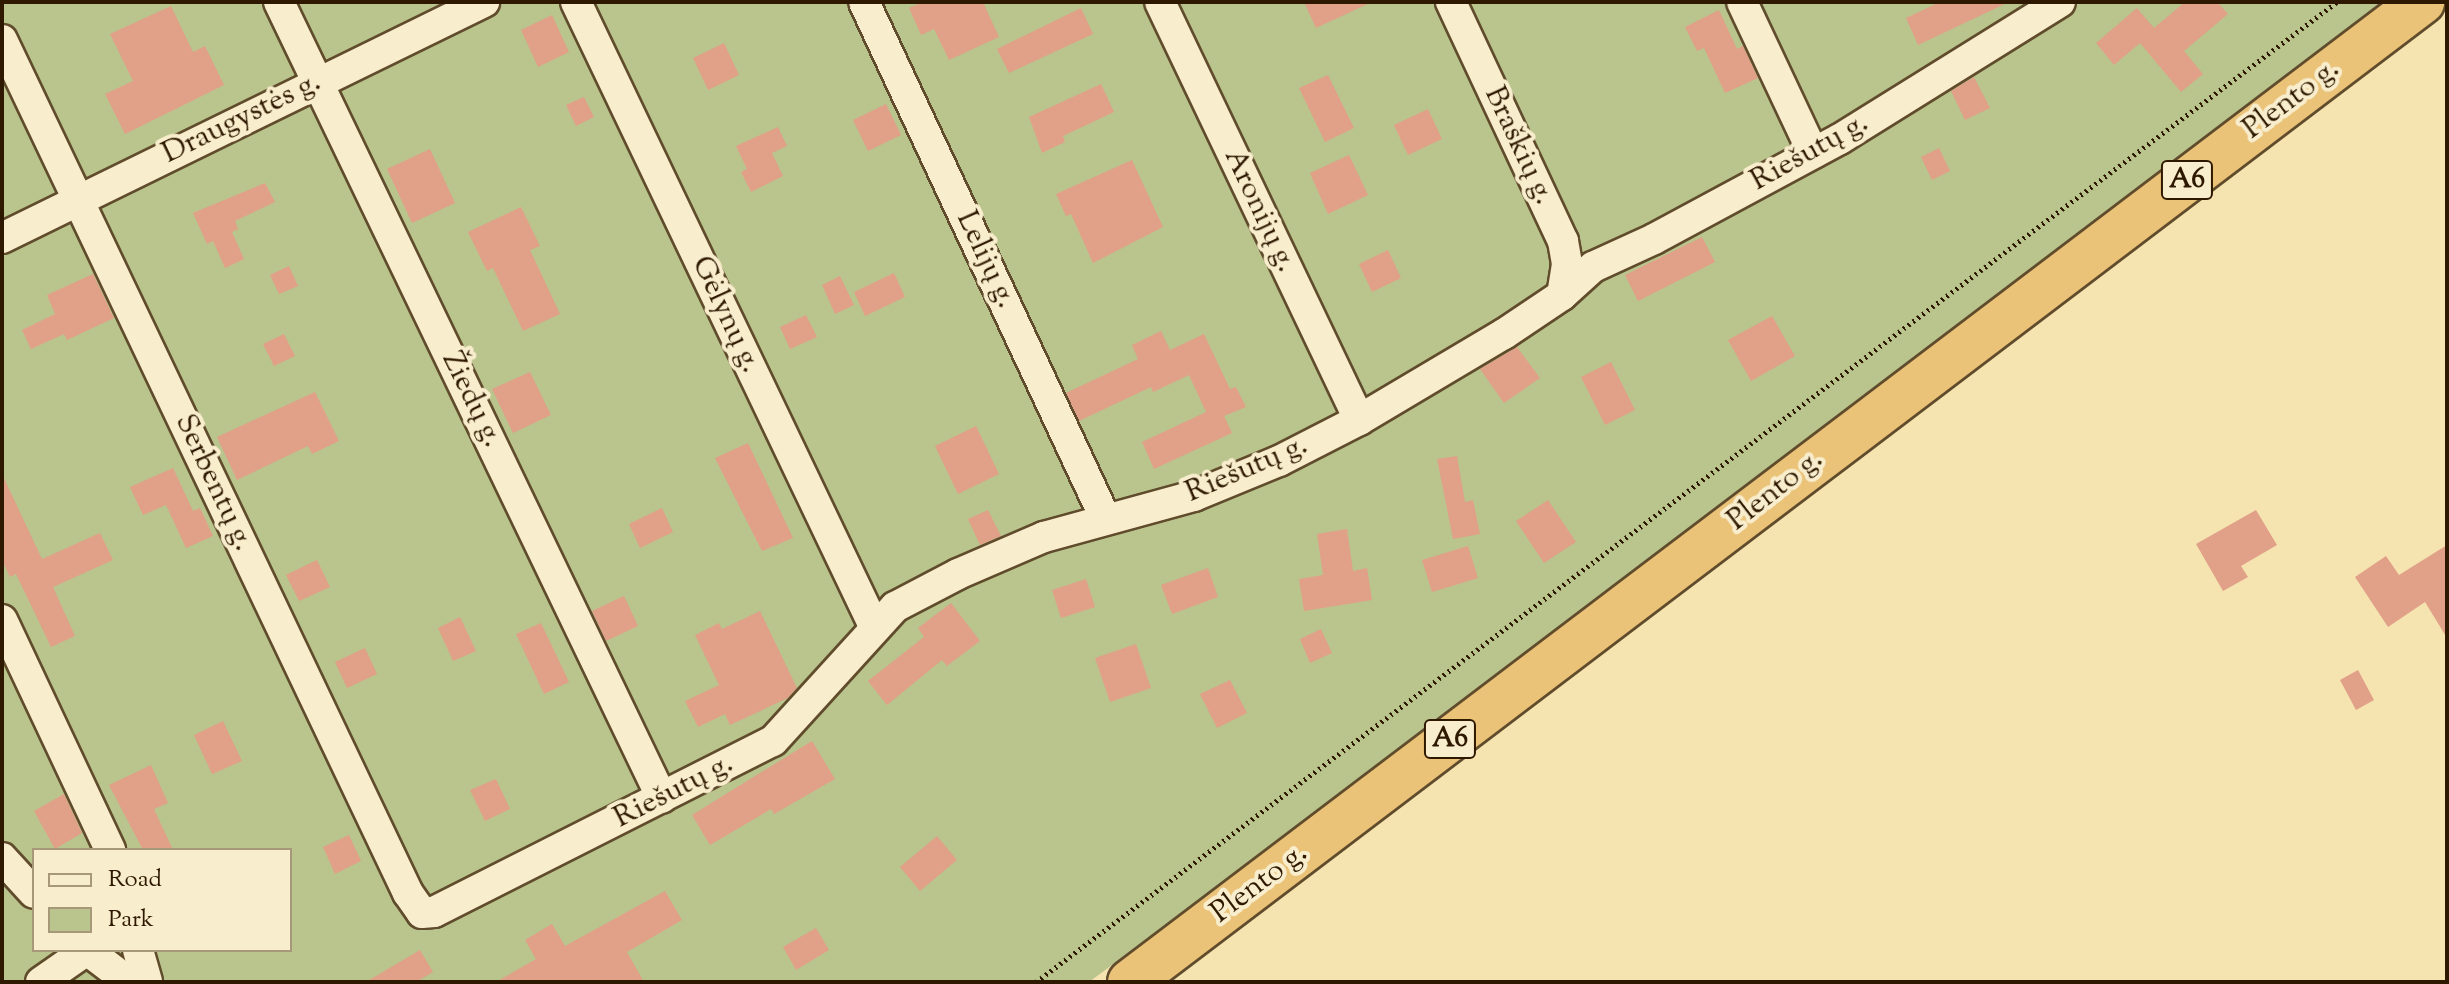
<!DOCTYPE html>
<meta charset="utf-8">
<style>
body{margin:0}
#map{position:relative;width:2449px;height:984px;overflow:hidden;background:#f5e3b0;font-family:"Sorts Mill Goudy",serif}
div>[style]{position:absolute}
.green>*{inset:0;background:#bac48d}
.building>*{inset:0;background:#e1a088}
.path>*{height:5px;margin-top:-2.5px;transform-origin:0;background:repeating-linear-gradient(90deg,#2e1900 0 2px,transparent 0 6px)}
.roads{filter:drop-shadow(2px 0 #604c2c) drop-shadow(-2px 0 #604c2c) drop-shadow(0 2px #604c2c) drop-shadow(0 -2px #604c2c)}
.minor>*{height:30px;margin:-15px;padding:0 15px;transform-origin:15px;border-radius:15px;background:#f8edcc}
.trunk>*{height:44px;margin:-22px;padding:0 22px;transform-origin:22px;border-radius:22px;background:#eac278}
span{translate:-50% -50%;white-space:nowrap;text-align:center;line-height:1.15;-webkit-text-stroke:8px #f8edcc;paint-order:stroke}
.shield-label span{padding:2px 6px;background:#f8edcc;border:2px solid;border-radius:6px;-webkit-text-stroke-width:0}
.shield-label{font-size:28px;color:#2e1900;font-weight:700}
.street-label{font-size:30px;color:#2e1900}
.frame{position:absolute;inset:0;border:4px solid #2e1900;pointer-events:none}
.legend{position:absolute;left:32px;top:848px;width:260px;height:104px;box-sizing:border-box;background:#f8edcc;border:2px solid #a7987a;margin:0;padding:10px 14px;list-style:none;font-size:24px;color:#2e1900}
.legend li{display:flex;align-items:center;gap:16px;height:40px}
.legend b{width:40px;border:2px solid #a7987a}
</style>
<div id="map">
<div class="green">
<i style="clip-path:polygon(evenodd,2px 2px,2387px 2px,1319px 812px,1089px 982px,2px 982px,2px 2px,34px 850px,290px 850px,290px 950px,34px 950px,34px 850px)"></i>
</div>
<div class="building">
<i style="clip-path:polygon(923px 2px,983px 2px,999px 37px,949px 60px,934px 29px,921px 35px,909px 8px)"></i>
<i style="clip-path:polygon(1304px 2px,1372px 2px,1316px 28px)"></i>
<i style="clip-path:polygon(1940px 2px,2009px 2px,1918px 45px,1906px 18px)"></i>
<i style="clip-path:polygon(2185px 2px,2217px 2px,2228px 14px,2184px 51px,2203px 74px,2181px 92px,2140px 43px,2114px 65px,2096px 43px,2137px 8px,2154px 28px)"></i>
<i style="clip-path:polygon(171px 6px,193px 52px,205px 46px,224px 85px,125px 134px,105px 94px,133px 81px,110px 34px)"></i>
<i style="clip-path:polygon(1081px 8px,1093px 34px,1009px 73px,997px 49px)"></i>
<i style="clip-path:polygon(1719px 10px,1737px 49px,1743px 46px,1758px 78px,1725px 93px,1704px 48px,1697px 51px,1685px 27px)"></i>
<i style="clip-path:polygon(552px 15px,569px 52px,538px 67px,521px 30px)"></i>
<i style="clip-path:polygon(724px 43px,739px 75px,708px 90px,693px 58px)"></i>
<i style="clip-path:polygon(1328px 75px,1354px 128px,1325px 142px,1299px 88px)"></i>
<i style="clip-path:polygon(1974px 77px,1990px 108px,1965px 120px,1951px 91px)"></i>
<i style="clip-path:polygon(1101px 84px,1114px 112px,1063px 136px,1065px 142px,1042px 153px,1029px 117px)"></i>
<i style="clip-path:polygon(584px 97px,594px 117px,576px 126px,566px 105px)"></i>
<i style="clip-path:polygon(886px 104px,901px 135px,868px 151px,853px 120px)"></i>
<i style="clip-path:polygon(1428px 109px,1442px 139px,1408px 155px,1394px 125px)"></i>
<i style="clip-path:polygon(778px 127px,787px 146px,772px 153px,783px 176px,751px 192px,741px 172px,747px 169px,736px 146px)"></i>
<i style="clip-path:polygon(1939px 148px,1950px 171px,1932px 180px,1921px 157px)"></i>
<i style="clip-path:polygon(430px 149px,455px 203px,412px 223px,387px 169px)"></i>
<i style="clip-path:polygon(1349px 155px,1368px 195px,1328px 214px,1310px 173px)"></i>
<i style="clip-path:polygon(1132px 160px,1163px 227px,1093px 263px,1071px 214px,1066px 216px,1056px 194px)"></i>
<i style="clip-path:polygon(265px 183px,275px 202px,235px 221px,238px 229px,232px 232px,244px 259px,225px 268px,213px 241px,207px 244px,193px 213px)"></i>
<i style="clip-path:polygon(521px 207px,540px 246px,530px 250px,560px 314px,523px 331px,493px 268px,487px 271px,468px 232px)"></i>
<i style="clip-path:polygon(1702px 237px,1715px 262px,1638px 301px,1625px 275px)"></i>
<i style="clip-path:polygon(1388px 250px,1401px 278px,1372px 292px,1359px 264px)"></i>
<i style="clip-path:polygon(289px 266px,298px 286px,279px 294px,270px 275px)"></i>
<i style="clip-path:polygon(894px 273px,905px 297px,865px 316px,854px 292px)"></i>
<i style="clip-path:polygon(93px 274px,114px 318px,67px 340px,64px 334px,31px 349px,22px 330px,55px 314px,47px 295px)"></i>
<i style="clip-path:polygon(840px 276px,854px 305px,835px 314px,822px 285px)"></i>
<i style="clip-path:polygon(806px 315px,817px 337px,790px 349px,780px 327px)"></i>
<i style="clip-path:polygon(1772px 316px,1795px 356px,1751px 381px,1728px 340px)"></i>
<i style="clip-path:polygon(1161px 331px,1170px 350px,1204px 334px,1230px 389px,1236px 387px,1246px 407px,1224px 416px,1232px 433px,1154px 469px,1142px 442px,1206px 412px,1189px 375px,1153px 392px,1151px 387px,1079px 421px,1066px 393px,1138px 359px,1132px 345px)"></i>
<i style="clip-path:polygon(284px 334px,295px 356px,274px 366px,263px 344px)"></i>
<i style="clip-path:polygon(1517px 347px,1540px 378px,1504px 403px,1480px 369px)"></i>
<i style="clip-path:polygon(1611px 362px,1635px 410px,1605px 425px,1581px 377px)"></i>
<i style="clip-path:polygon(530px 372px,551px 415px,513px 433px,492px 389px)"></i>
<i style="clip-path:polygon(315px 392px,339px 441px,312px 454px,308px 446px,237px 480px,217px 437px)"></i>
<i style="clip-path:polygon(976px 426px,999px 474px,958px 494px,935px 446px)"></i>
<i style="clip-path:polygon(748px 443px,793px 538px,762px 551px,715px 458px)"></i>
<i style="clip-path:polygon(1457px 456px,1465px 502px,1473px 500px,1480px 534px,1453px 539px,1437px 459px)"></i>
<i style="clip-path:polygon(173px 468px,193px 511px,200px 508px,213px 536px,186px 548px,166px 505px,143px 515px,130px 487px)"></i>
<i style="clip-path:polygon(2px 474px,42px 559px,100px 533px,113px 560px,53px 587px,75px 636px,51px 647px,16px 574px,10px 577px,2px 560px)"></i>
<i style="clip-path:polygon(1548px 500px,1576px 542px,1544px 563px,1516px 521px)"></i>
<i style="clip-path:polygon(662px 508px,673px 532px,640px 548px,629px 524px)"></i>
<i style="clip-path:polygon(988px 510px,1001px 536px,980px 545px,968px 519px)"></i>
<i style="clip-path:polygon(2256px 510px,2277px 545px,2241px 566px,2248px 577px,2223px 591px,2196px 544px)"></i>
<i style="clip-path:polygon(1347px 529px,1353px 571px,1367px 568px,1372px 600px,1304px 611px,1299px 579px,1323px 575px,1317px 534px)"></i>
<i style="clip-path:polygon(2447px 545px,2447px 638px,2425px 602px,2388px 627px,2355px 577px,2386px 556px,2399px 575px)"></i>
<i style="clip-path:polygon(1468px 546px,1478px 578px,1432px 592px,1422px 560px)"></i>
<i style="clip-path:polygon(317px 560px,330px 587px,299px 601px,286px 575px)"></i>
<i style="clip-path:polygon(1208px 568px,1218px 597px,1172px 614px,1161px 585px)"></i>
<i style="clip-path:polygon(1086px 579px,1095px 607px,1061px 618px,1052px 590px)"></i>
<i style="clip-path:polygon(624px 596px,638px 626px,606px 641px,592px 611px)"></i>
<i style="clip-path:polygon(951px 603px,980px 641px,947px 666px,942px 660px,887px 705px,868px 681px,924px 637px,918px 628px)"></i>
<i style="clip-path:polygon(760px 611px,797px 688px,788px 698px,730px 725px,725px 714px,698px 727px,685px 701px,719px 685px,695px 635px,719px 623px,722px 629px)"></i>
<i style="clip-path:polygon(460px 617px,476px 651px,453px 661px,438px 628px)"></i>
<i style="clip-path:polygon(541px 623px,569px 682px,544px 694px,516px 634px)"></i>
<i style="clip-path:polygon(1321px 629px,1332px 653px,1310px 663px,1300px 639px)"></i>
<i style="clip-path:polygon(1136px 644px,1151px 688px,1110px 702px,1095px 658px)"></i>
<i style="clip-path:polygon(365px 648px,377px 674px,347px 688px,335px 662px)"></i>
<i style="clip-path:polygon(2358px 670px,2374px 700px,2356px 710px,2340px 680px)"></i>
<i style="clip-path:polygon(1230px 680px,1247px 713px,1217px 728px,1200px 694px)"></i>
<i style="clip-path:polygon(223px 721px,242px 761px,212px 774px,194px 735px)"></i>
<i style="clip-path:polygon(812px 741px,835px 779px,774px 814px,771px 809px,710px 845px,692px 815px)"></i>
<i style="clip-path:polygon(151px 765px,168px 803px,154px 809px,173px 850px,143px 850px,109px 785px)"></i>
<i style="clip-path:polygon(496px 779px,510px 809px,485px 821px,470px 790px)"></i>
<i style="clip-path:polygon(64px 794px,82px 833px,55px 849px,34px 811px)"></i>
<i style="clip-path:polygon(349px 835px,361px 861px,335px 874px,323px 847px)"></i>
<i style="clip-path:polygon(937px 836px,957px 860px,920px 891px,900px 867px)"></i>
<i style="clip-path:polygon(665px 891px,682px 920px,627px 952px,644px 982px,496px 982px,536px 959px,525px 940px,552px 924px,565px 946px)"></i>
<i style="clip-path:polygon(816px 928px,829px 950px,796px 970px,783px 947px)"></i>
<i style="clip-path:polygon(420px 950px,433px 972px,416px 982px,366px 982px)"></i>
</div>
<div class="path">
<i style="left:1036px;top:982px;width:1629px;rotate:-36.99deg"></i>
</div>
<div class="roads">
<div class="minor">
<i style="left:279px;top:2px;width:883px;rotate:64.31deg"></i>
<i style="left:576px;top:2px;width:694px;rotate:64.47deg"></i>
<i style="left:864px;top:2px;width:570px;rotate:64.96deg"></i>
<i style="left:1160px;top:2px;width:463px;rotate:64.5deg"></i>
<i style="left:1451px;top:2px;width:264px;rotate:64.9deg"></i>
<i style="left:1563px;top:241px;width:23px;rotate:80deg"></i>
<i style="left:1567px;top:264px;width:31px;rotate:99deg"></i>
<i style="left:1742px;top:2px;width:167px;rotate:64.8deg"></i>
<i style="left:2px;top:40px;width:945px;rotate:64.55deg"></i>
<i style="left:408px;top:893px;width:24px;rotate:55deg"></i>
<i style="left:422px;top:913px;width:12px;rotate:-5deg"></i>
<i style="left:434px;top:912px;width:380px;rotate:-26.8deg"></i>
<i style="left:773px;top:741px;width:181px;rotate:-47.7deg"></i>
<i style="left:895px;top:607px;width:71px;rotate:-27.6deg"></i>
<i style="left:958px;top:574px;width:94px;rotate:-23.3deg"></i>
<i style="left:1044px;top:537px;width:156px;rotate:-15.3deg"></i>
<i style="left:1194px;top:496px;width:92px;rotate:-22.4deg"></i>
<i style="left:1279px;top:461px;width:90px;rotate:-27.1deg"></i>
<i style="left:1359px;top:420px;width:169px;rotate:-30.7deg"></i>
<i style="left:1504px;top:334px;width:70px;rotate:-33.9deg"></i>
<i style="left:1562px;top:295px;width:42px;rotate:-42.1deg"></i>
<i style="left:1593px;top:267px;width:67px;rotate:-24.7deg"></i>
<i style="left:1654px;top:239px;width:211px;rotate:-28.3deg"></i>
<i style="left:1840px;top:139px;width:259px;rotate:-31.9deg"></i>
<i style="left:2px;top:238px;width:537px;rotate:-26.09deg"></i>
<i style="left:2px;top:620px;width:254px;rotate:64.8deg"></i>
<i style="left:2px;top:858px;width:47px;rotate:47.6deg"></i>
<i style="left:138px;top:950px;width:33px;rotate:74deg"></i>
<i style="left:41px;top:982px;width:56px;rotate:-34.8deg"></i>
<i style="left:87px;top:950px;width:53px;rotate:37.3deg"></i>
</div>
<div class="trunk">
<i style="left:1130px;top:982px;width:1622px;rotate:-37.18deg"></i>
</div>
</div>
<div class="shield-label">
<span style="left:2187px;top:180px">A6</span>
<span style="left:1450px;top:739px">A6</span>
</div>
<div class="street-label">
<span style="left:2292px;top:100px;rotate:-37deg">Plento g.</span>
<span style="left:242px;top:119px;rotate:-26deg">Draugystės g.</span>
<span style="left:1518px;top:146px;rotate:65deg">Braškių g.</span>
<span style="left:1810px;top:153px;rotate:-29deg">Riešutų g.</span>
<span style="left:1259px;top:211px;rotate:65deg">Aronijų g.</span>
<span style="left:985px;top:260px;rotate:65deg">Lelijų g.</span>
<span style="left:725px;top:315px;rotate:65deg">Gėlynų g.</span>
<span style="left:471px;top:400px;rotate:64deg">Žiedų g.</span>
<span style="left:1247px;top:470px;rotate:-23deg">Riešutų g.</span>
<span style="left:213px;top:483px;rotate:65deg">Serbentų g.</span>
<span style="left:1776px;top:491px;rotate:-38deg">Plento g.</span>
<span style="left:674px;top:792px;rotate:-27deg">Riešutų g.</span>
<span style="left:1260px;top:884px;rotate:-37deg">Plento g.</span>
</div>
<div class="frame"></div>
<ul class="legend">
<li><b style="height:10px;background:#f8edcc"></b>Road</li>
<li><b style="height:22px;background:#bac48d"></b>Park</li>
</ul>
</div>
